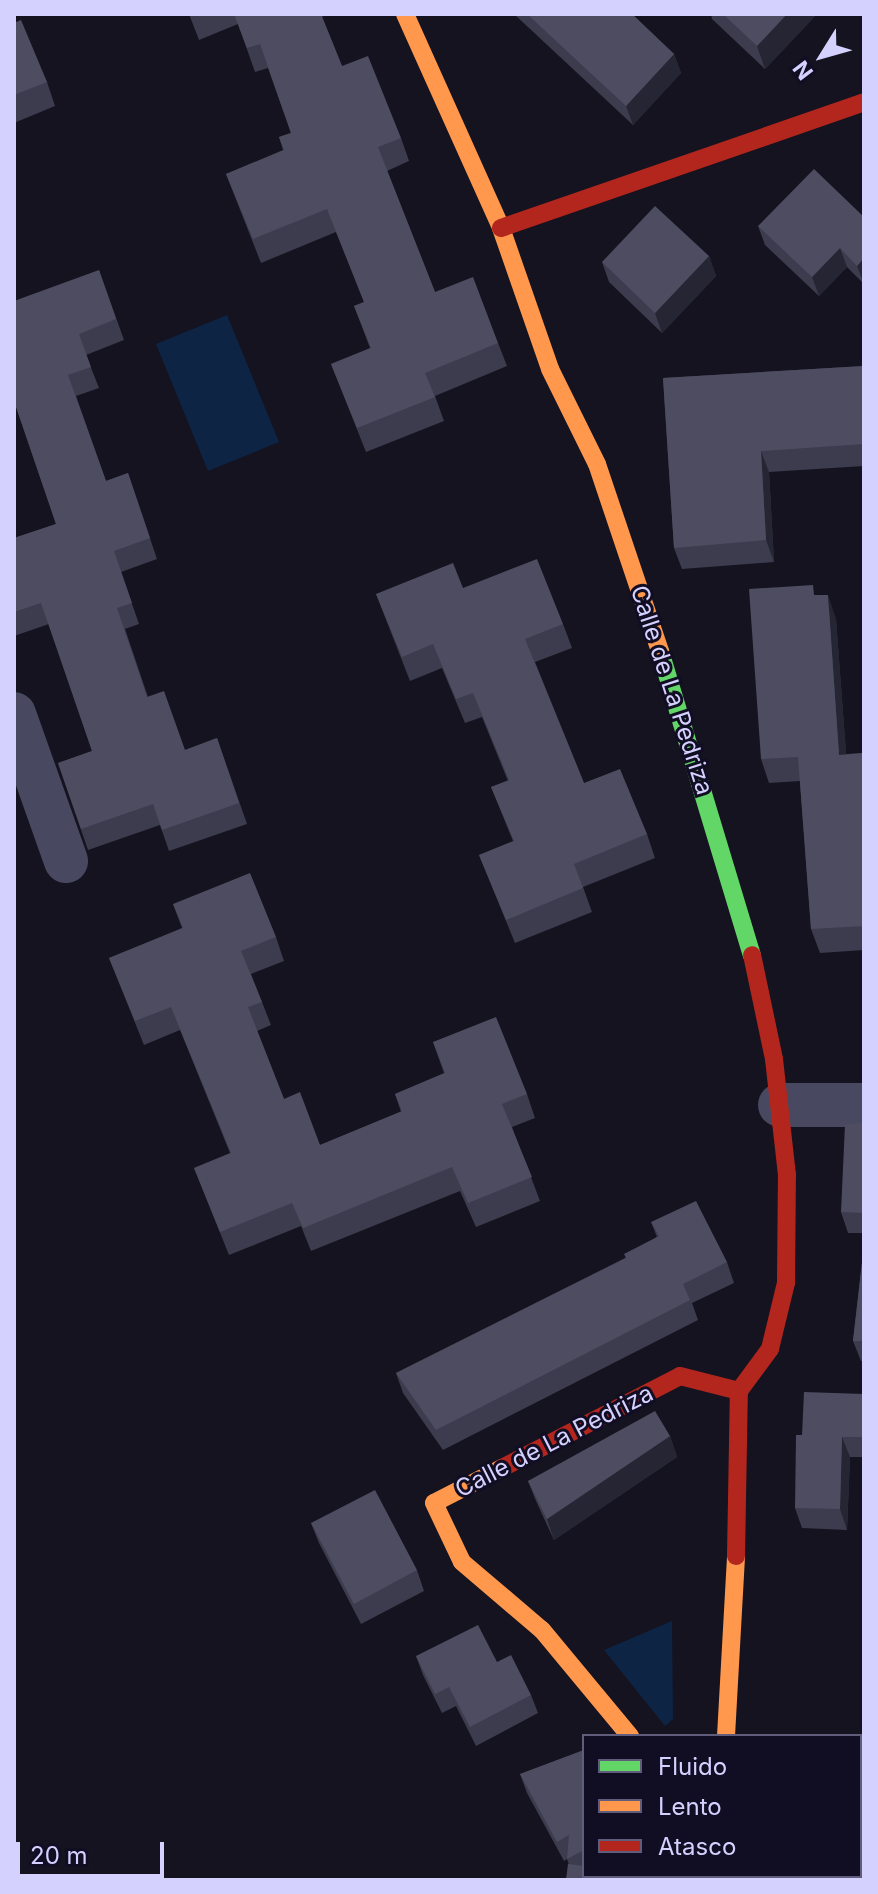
<!DOCTYPE html>
<style>
body{margin:0}
#map{position:relative;width:878px;height:1894px;overflow:hidden;background:#14131f;font-family:Inter,sans-serif}
div>[style]{position:absolute}
.water>*{inset:0;background:#0e2445}
.path>*{height:5px;margin-top:-2.5px;transform-origin:0;background:repeating-linear-gradient(90deg,#4a5a67 0 4px,transparent 0 10px)}
.street>*{height:44px;margin:-22px;padding:0 22px;transform-origin:22px;border-radius:22px;background:#484860}
.fast>*{height:18px;margin:-9px;padding:0 9px;transform-origin:9px;border-radius:9px;background:#63d668}
.slow>*{height:18px;margin:-9px;padding:0 9px;transform-origin:9px;border-radius:9px;background:#ff974d}
.jam>*{height:18px;margin:-9px;padding:0 9px;transform-origin:9px;border-radius:9px;background:#b3261e}
.wall>*{inset:0;background:#3d3c4e}
.shaded-wall>*{inset:0;background:#262533}
.building>*{inset:0;background:#4e4c61}
span{translate:-50% -50%;white-space:nowrap;text-align:center;line-height:1.15;-webkit-text-stroke:6px #110e24;paint-order:stroke}
.street-label{font-size:24px;color:#d5d1ff}
.frame{position:absolute;inset:0;border:16px solid #d5d1ff;pointer-events:none}
.legend{position:absolute;left:582px;top:1734px;width:280px;height:144px;box-sizing:border-box;background:#110e24;border:2px solid #5f5c7c;margin:0;padding:10px 14px;list-style:none;font-size:24px;color:#d5d1ff}
.legend li{display:flex;align-items:center;gap:16px;height:40px}
.legend b{width:40px;border:2px solid #5f5c7c}
.north{position:absolute;left:782px;top:16px;width:80px;height:80px;-webkit-text-stroke:6px #110e24;paint-order:stroke;rotate:233deg;font-size:22px;font-weight:700;line-height:32px;text-align:center;color:#d5d1ff}
.north::after{content:'';display:block;margin:auto;width:28px;height:36px;background:#d5d1ff;clip-path:polygon(50% 0,100% 100%,50% 72%,0 100%)}
.scale{position:absolute;left:16px;top:1842px;width:148px;height:36px;box-sizing:border-box;border:4px solid #d5d1ff;border-top:0;padding-left:10px;font-size:24px;line-height:28px;white-space:nowrap;color:#d5d1ff;-webkit-text-stroke:6px #110e24;paint-order:stroke}
</style>
<div id="map">
<div class="water">
<i style="clip-path:polygon(227px 315px,279px 442px,208px 471px,156px 344px)"></i>
<i style="clip-path:polygon(672px 1621px,673px 1719px,665px 1726px,604px 1650px)"></i>
</div>
<div class="path">
<i style="left:808px;top:1880px;width:4px;rotate:-90deg"></i>
</div>
<div class="street">
<i style="left:14px;top:714px;width:156px;rotate:70.5deg"></i>
<i style="left:780px;top:1105px;width:84px"></i>
<i style="left:711px;top:1880px;width:4px;rotate:-76deg"></i>
</div>
<div class="fast">
<i style="left:660px;top:651px;width:318px;rotate:73.2deg"></i>
</div>
<div class="slow">
<i style="left:405px;top:14px;width:235px;rotate:65.8deg"></i>
<i style="left:501px;top:228px;width:149px;rotate:70.8deg"></i>
<i style="left:550px;top:369px;width:106px;rotate:63.7deg"></i>
<i style="left:597px;top:464px;width:197px;rotate:71.4deg"></i>
<i style="left:502px;top:1468px;width:76px;rotate:152.8deg"></i>
<i style="left:434px;top:1503px;width:65px;rotate:64.6deg"></i>
<i style="left:462px;top:1562px;width:105px;rotate:40.4deg"></i>
<i style="left:542px;top:1630px;width:138px;rotate:50.3deg"></i>
<i style="left:726px;top:1736px;width:180px;rotate:-86.8deg"></i>
</div>
<div class="jam">
<i style="left:501px;top:228px;width:384px;rotate:-19.1deg"></i>
<i style="left:502px;top:1468px;width:200px;rotate:-27.3deg"></i>
<i style="left:680px;top:1376px;width:61px;rotate:14.3deg"></i>
<i style="left:736px;top:1556px;width:165px;rotate:-89deg"></i>
<i style="left:739px;top:1391px;width:52px;rotate:-53.6deg"></i>
<i style="left:770px;top:1349px;width:68px;rotate:-76.4deg"></i>
<i style="left:786px;top:1283px;width:108px;rotate:-89.5deg"></i>
<i style="left:787px;top:1175px;width:117px;rotate:-96.4deg"></i>
<i style="left:774px;top:1059px;width:106px;rotate:-101.9deg"></i>
</div>
<div class="wall">
<i style="clip-path:polygon(189px 14px,328px 14px,322px 17px,342px 66px,401px 138px,409px 161px,387px 171px,435px 292px,498px 343px,507px 366px,435px 396px,444px 421px,366px 452px,331px 364px,370px 348px,354px 306px,364px 302px,336px 232px,261px 263px,226px 174px,283px 150px,279px 137px,291px 133px,268px 68px,255px 72px,238px 24px,199px 40px)"></i>
<i style="clip-path:polygon(514px 14px,632px 14px,674px 54px,681px 73px,633px 125px)"></i>
<i style="clip-path:polygon(711px 14px,817px 14px,765px 69px,712px 19px)"></i>
<i style="clip-path:polygon(14px 23px,47px 82px,55px 106px,14px 123px)"></i>
<i style="clip-path:polygon(864px 217px,864px 284px,847px 267px,819px 296px,765px 245px,758px 226px)"></i>
<i style="clip-path:polygon(709px 256px,716px 276px,662px 333px,609px 282px,602px 262px)"></i>
<i style="clip-path:polygon(99px 270px,124px 340px,86px 355px,99px 388px,76px 396px,106px 481px,128px 473px,157px 559px,121px 572px,139px 624px,125px 629px,148px 697px,185px 750px,217px 738px,247px 824px,169px 851px,160px 825px,88px 850px,58px 763px,92px 751px,49px 624px,14px 636px,14px 538px,56px 524px,14px 401px)"></i>
<i style="clip-path:polygon(864px 366px,864px 466px,769px 472px,774px 562px,682px 569px,674px 548px,663px 378px)"></i>
<i style="clip-path:polygon(463px 588px,563px 624px,572px 648px,535px 662px,584px 783px,647px 834px,655px 858px,583px 887px,592px 912px,515px 943px,479px 855px,513px 841px,491px 787px,508px 781px,482px 717px,465px 723px,442px 668px,410px 681px,376px 594px)"></i>
<i style="clip-path:polygon(817px 595px,836px 619px,846px 754px,864px 753px,864px 950px,820px 953px,811px 929px,800px 781px,769px 783px,761px 759px)"></i>
<i style="clip-path:polygon(173px 904px,276px 937px,284px 961px,251px 974px,271px 1025px,257px 1031px,284px 1099px,320px 1145px,401px 1112px,395px 1094px,444px 1073px,433px 1042px,527px 1094px,535px 1118px,512px 1127px,540px 1201px,476px 1227px,460px 1191px,311px 1251px,301px 1226px,229px 1255px,194px 1168px,230px 1153px,180px 1030px,144px 1045px,109px 958px,182px 928px)"></i>
<i style="clip-path:polygon(864px 1123px,864px 1233px,848px 1233px,841px 1212px)"></i>
<i style="clip-path:polygon(651px 1222px,727px 1262px,734px 1283px,692px 1303px,698px 1320px,443px 1450px,403px 1393px,396px 1373px,625px 1258px,657px 1237px)"></i>
<i style="clip-path:polygon(864px 1245px,864px 1361px,861px 1361px,853px 1341px)"></i>
<i style="clip-path:polygon(864px 1394px,864px 1457px,850px 1457px,847px 1530px,802px 1528px,795px 1508px,802px 1435px)"></i>
<i style="clip-path:polygon(670px 1436px,677px 1457px,554px 1540px,536px 1501px,528px 1481px)"></i>
<i style="clip-path:polygon(311px 1523px,417px 1570px,424px 1591px,361px 1624px,319px 1543px)"></i>
<i style="clip-path:polygon(416px 1656px,497px 1662px,531px 1695px,538px 1713px,476px 1746px,456px 1706px,442px 1713px,423px 1675px)"></i>
<i style="clip-path:polygon(584px 1750px,584px 1876px,667px 1876px,668px 1880px,566px 1880px,569px 1865px,567px 1859px,564px 1861px,527px 1793px,520px 1774px)"></i>
</div>
<div class="shaded-wall">
<i style="clip-path:polygon(787px 14px,817px 14px,765px 69px,757px 46px)"></i>
<i style="clip-path:polygon(674px 54px,681px 73px,633px 125px,626px 106px)"></i>
<i style="clip-path:polygon(840px 248px,847px 267px,819px 296px,812px 277px)"></i>
<i style="clip-path:polygon(709px 256px,716px 276px,662px 333px,655px 313px)"></i>
<i style="clip-path:polygon(864px 258px,864px 284px,857px 266px)"></i>
<i style="clip-path:polygon(761px 451px,769px 472px,774px 562px,766px 540px)"></i>
<i style="clip-path:polygon(828px 595px,836px 619px,848px 778px,839px 755px)"></i>
<i style="clip-path:polygon(670px 1436px,677px 1457px,554px 1540px,547px 1519px)"></i>
<i style="clip-path:polygon(842px 1437px,850px 1457px,847px 1530px,840px 1509px)"></i>
</div>
<div class="building">
<i style="clip-path:polygon(234px 14px,321px 14px,342px 66px,368px 56px,401px 138px,378px 147px,435px 292px,473px 277px,498px 343px,425px 373px,435px 397px,357px 428px,331px 364px,371px 348px,354px 306px,364px 302px,327px 209px,253px 239px,226px 174px,284px 150px,279px 137px,291px 133px,260px 44px,247px 48px)"></i>
<i style="clip-path:polygon(527px 14px,632px 14px,674px 54px,626px 106px)"></i>
<i style="clip-path:polygon(723px 14px,787px 14px,757px 46px)"></i>
<i style="clip-path:polygon(21px 20px,47px 82px,14px 95px,14px 23px)"></i>
<i style="clip-path:polygon(814px 169px,864px 217px,864px 258px,857px 266px,840px 248px,812px 277px,758px 226px)"></i>
<i style="clip-path:polygon(655px 206px,709px 256px,655px 313px,602px 262px)"></i>
<i style="clip-path:polygon(99px 270px,116px 319px,79px 334px,91px 367px,68px 375px,106px 481px,128px 473px,150px 538px,114px 551px,132px 603px,117px 608px,147px 697px,164px 691px,185px 750px,217px 738px,239px 803px,162px 830px,153px 804px,81px 829px,58px 763px,92px 751px,41px 603px,14px 612px,14px 538px,56px 524px,14px 401px,14px 301px)"></i>
<i style="clip-path:polygon(864px 366px,864px 444px,761px 451px,766px 540px,674px 548px,663px 378px)"></i>
<i style="clip-path:polygon(537px 559px,563px 624px,525px 639px,584px 783px,620px 769px,647px 834px,574px 864px,583px 888px,506px 920px,479px 855px,514px 841px,491px 787px,509px 780px,473px 693px,456px 699px,433px 644px,402px 657px,376px 594px,453px 563px,463px 588px)"></i>
<i style="clip-path:polygon(813px 585px,814px 595px,828px 595px,839px 755px,864px 753px,864px 926px,811px 929px,798px 757px,761px 759px,749px 589px)"></i>
<i style="clip-path:polygon(250px 873px,276px 937px,241px 951px,262px 1002px,248px 1007px,284px 1099px,300px 1092px,320px 1145px,402px 1111px,395px 1094px,445px 1073px,433px 1042px,496px 1017px,527px 1094px,502px 1104px,532px 1177px,468px 1203px,452px 1167px,303px 1228px,292px 1203px,220px 1232px,194px 1168px,231px 1153px,171px 1007px,135px 1021px,109px 958px,183px 928px,173px 904px)"></i>
<i style="clip-path:polygon(864px 1123px,864px 1213px,841px 1212px,845px 1124px)"></i>
<i style="clip-path:polygon(696px 1201px,727px 1262px,683px 1284px,690px 1300px,436px 1430px,396px 1373px,626px 1258px,624px 1254px,659px 1236px,651px 1222px)"></i>
<i style="clip-path:polygon(864px 1245px,864px 1341px,853px 1341px)"></i>
<i style="clip-path:polygon(804px 1392px,864px 1394px,864px 1437px,842px 1437px,840px 1509px,795px 1508px,796px 1435px,802px 1435px)"></i>
<i style="clip-path:polygon(655px 1411px,670px 1436px,547px 1519px,528px 1481px)"></i>
<i style="clip-path:polygon(375px 1490px,417px 1570px,354px 1604px,311px 1523px)"></i>
<i style="clip-path:polygon(478px 1625px,497px 1662px,511px 1655px,531px 1695px,470px 1727px,449px 1687px,435px 1694px,416px 1656px)"></i>
<i style="clip-path:polygon(584px 1750px,584px 1850px,567px 1859px,569px 1835px,557px 1842px,520px 1774px)"></i>
<i style="clip-path:polygon(568px 1864px,584px 1866px,584px 1876px,666px 1876px,666px 1880px,566px 1880px)"></i>
</div>
<div class="street-label">
<span style="left:672px;top:690px;rotate:72deg">Calle de La Pedriza</span>
<span style="left:554px;top:1441px;rotate:-27deg">Calle de La Pedriza</span>
</div>
<div class="frame"></div>
<ul class="legend">
<li><b style="height:10px;background:#63d668"></b>Fluido</li>
<li><b style="height:10px;background:#ff974d"></b>Lento</li>
<li><b style="height:10px;background:#b3261e"></b>Atasco</li>
</ul>
<div class="north">N</div>
<div class="scale">20 m</div>
</div>
